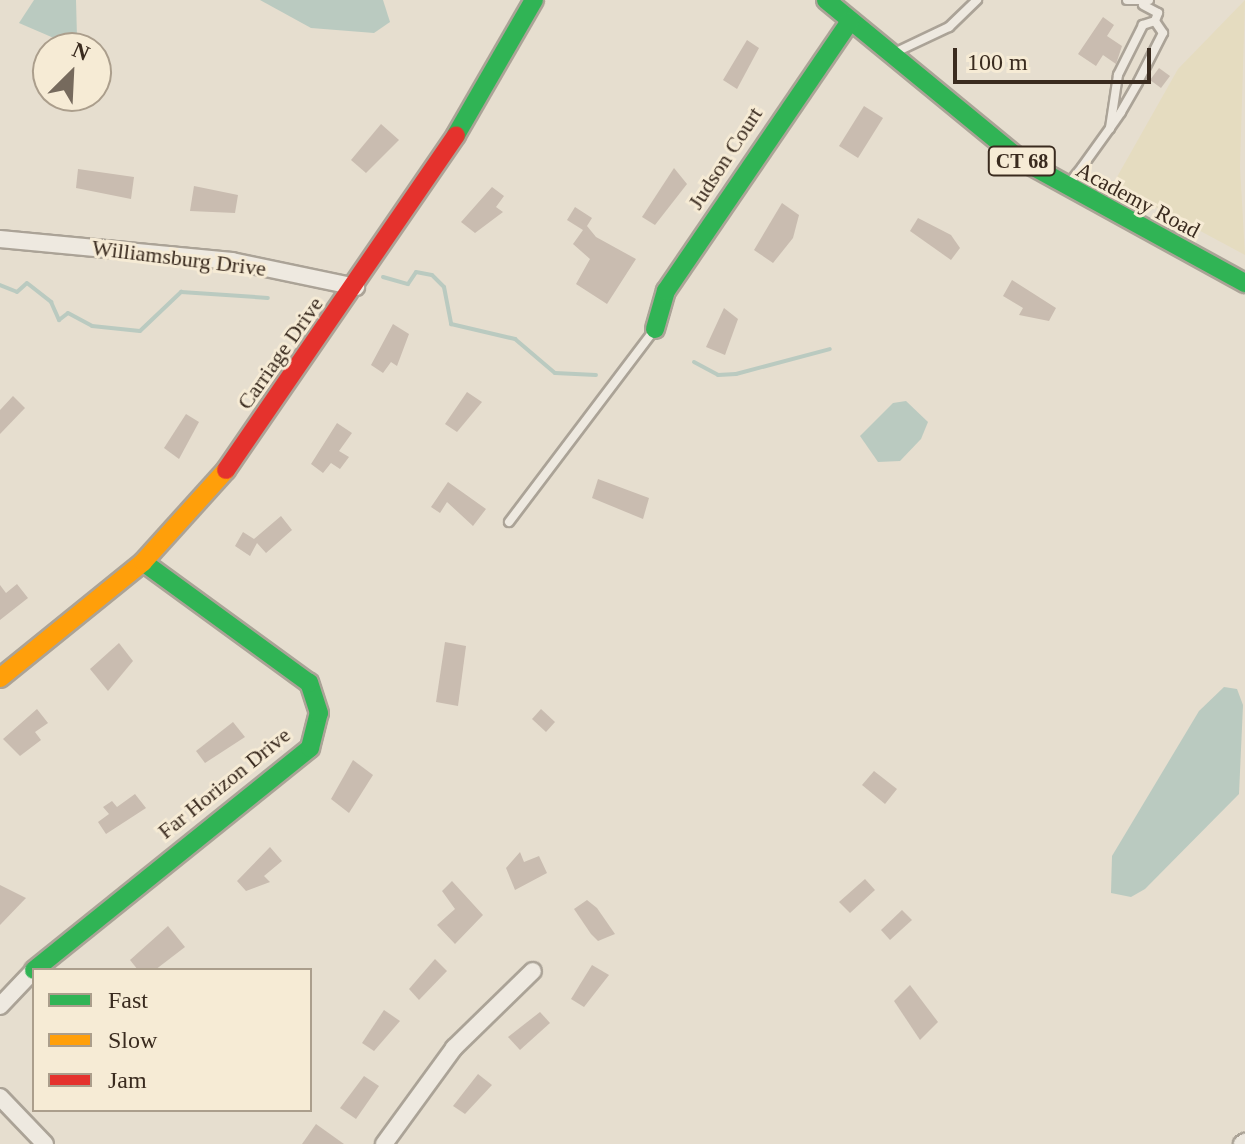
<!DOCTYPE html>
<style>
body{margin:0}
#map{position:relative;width:1245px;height:1144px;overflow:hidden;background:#e6decf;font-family:"Times New Roman",serif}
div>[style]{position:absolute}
.farmland>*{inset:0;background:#e5dcc0}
.water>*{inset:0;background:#bacac0}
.stream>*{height:4px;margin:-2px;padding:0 2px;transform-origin:2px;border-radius:2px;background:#bacac0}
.building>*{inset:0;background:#c9bcb0}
.roads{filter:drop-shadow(2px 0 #aba397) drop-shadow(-2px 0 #aba397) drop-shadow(0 2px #aba397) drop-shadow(0 -2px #aba397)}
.lane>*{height:8px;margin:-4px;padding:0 4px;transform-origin:4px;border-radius:4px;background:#eee9e0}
.street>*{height:16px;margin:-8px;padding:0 8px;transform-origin:8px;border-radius:8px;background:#eee9e0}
.fast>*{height:18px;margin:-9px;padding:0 9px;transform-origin:9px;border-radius:9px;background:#30b455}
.slow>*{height:18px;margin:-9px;padding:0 9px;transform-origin:9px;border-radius:9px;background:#ff9f0a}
.jam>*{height:18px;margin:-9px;padding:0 9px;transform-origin:9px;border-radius:9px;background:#e5322d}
span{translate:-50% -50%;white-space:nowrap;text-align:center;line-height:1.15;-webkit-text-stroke:6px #f6ebd5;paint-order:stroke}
.shield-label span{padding:2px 6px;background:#f6ebd5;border:2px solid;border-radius:6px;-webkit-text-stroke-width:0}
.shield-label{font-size:20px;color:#3a2b1f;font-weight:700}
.street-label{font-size:22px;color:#3a2b1f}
.legend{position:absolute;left:32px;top:968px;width:280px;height:144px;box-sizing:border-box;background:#f6ebd5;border:2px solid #ab9e8c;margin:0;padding:10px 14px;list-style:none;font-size:24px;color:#3a2b1f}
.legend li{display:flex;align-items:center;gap:16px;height:40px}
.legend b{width:40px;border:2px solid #ab9e8c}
.north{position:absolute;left:32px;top:32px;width:80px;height:80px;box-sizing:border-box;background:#f6ebd5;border:2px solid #ab9e8c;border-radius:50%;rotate:24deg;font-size:22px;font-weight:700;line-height:32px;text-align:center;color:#3a2b1f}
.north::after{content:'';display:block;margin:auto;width:28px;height:36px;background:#766a5d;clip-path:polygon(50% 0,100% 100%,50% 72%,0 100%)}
.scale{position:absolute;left:953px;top:48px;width:198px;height:36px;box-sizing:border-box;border:4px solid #3a2b1f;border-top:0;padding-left:10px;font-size:24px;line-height:28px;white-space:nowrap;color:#3a2b1f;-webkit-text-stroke:6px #f6ebd5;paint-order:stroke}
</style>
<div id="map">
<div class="farmland">
<i style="clip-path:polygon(1245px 0,1240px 167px,1245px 255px,1113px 184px,1178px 69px)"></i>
</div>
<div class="water">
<i style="clip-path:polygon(34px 0,76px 0,77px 38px,63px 42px,19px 23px)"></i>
<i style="clip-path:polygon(260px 0,383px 0,390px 22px,374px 33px,311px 28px)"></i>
<i style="clip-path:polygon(906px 401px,928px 422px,921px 439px,900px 461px,878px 462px,860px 436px,893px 403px)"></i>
<i style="clip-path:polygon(1224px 687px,1237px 689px,1243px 705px,1239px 794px,1145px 889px,1131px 897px,1111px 893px,1112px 856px,1199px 711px)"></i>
</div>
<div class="stream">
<i style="left:383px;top:277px;width:26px;rotate:16deg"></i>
<i style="left:408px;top:284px;width:14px;rotate:-56deg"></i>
<i style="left:416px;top:272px;width:16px;rotate:11deg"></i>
<i style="left:432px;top:275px;width:17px;rotate:45deg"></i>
<i style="left:444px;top:287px;width:38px;rotate:79deg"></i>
<i style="left:451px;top:324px;width:66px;rotate:13.2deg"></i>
<i style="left:515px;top:339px;width:52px;rotate:40.4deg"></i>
<i style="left:555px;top:373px;width:41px;rotate:2.8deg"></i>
<i style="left:0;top:285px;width:18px;rotate:22deg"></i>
<i style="left:17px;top:292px;width:13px;rotate:-42deg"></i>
<i style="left:27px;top:283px;width:31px;rotate:38deg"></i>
<i style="left:51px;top:302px;width:20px;rotate:66deg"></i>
<i style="left:59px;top:320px;width:11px;rotate:-38deg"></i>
<i style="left:68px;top:313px;width:27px;rotate:28deg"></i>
<i style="left:92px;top:326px;width:48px;rotate:5.9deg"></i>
<i style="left:140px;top:331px;width:57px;rotate:-43.6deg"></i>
<i style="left:181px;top:292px;width:87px;rotate:3.9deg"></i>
<i style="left:694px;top:362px;width:27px;rotate:28deg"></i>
<i style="left:718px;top:375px;width:18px;rotate:-3deg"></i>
<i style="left:736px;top:374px;width:97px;rotate:-14.9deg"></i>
</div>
<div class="building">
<i style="clip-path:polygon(1103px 17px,1114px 25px,1107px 36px,1122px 46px,1116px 64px,1103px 55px,1096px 66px,1078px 54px)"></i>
<i style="clip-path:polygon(747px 40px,759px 48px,737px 89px,723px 80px)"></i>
<i style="clip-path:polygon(1159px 68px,1170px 76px,1161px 88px,1150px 80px)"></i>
<i style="clip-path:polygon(864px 106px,883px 118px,858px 158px,839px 146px)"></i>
<i style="clip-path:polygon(381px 124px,399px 140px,366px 173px,351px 160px)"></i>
<i style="clip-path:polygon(674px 168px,687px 184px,655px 225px,642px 217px)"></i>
<i style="clip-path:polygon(78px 169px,134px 177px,131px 199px,76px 188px)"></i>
<i style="clip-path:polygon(194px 186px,238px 195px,235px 213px,190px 211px)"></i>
<i style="clip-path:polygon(492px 187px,504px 196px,496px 207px,503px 212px,475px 233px,461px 222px)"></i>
<i style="clip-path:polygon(782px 203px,799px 215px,793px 238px,773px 263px,754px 250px)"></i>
<i style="clip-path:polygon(575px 207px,592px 218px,587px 226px,596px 237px,636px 259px,607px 304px,576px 284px,590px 259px,573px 244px,583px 230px,567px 220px)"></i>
<i style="clip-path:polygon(918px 218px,951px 235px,960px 248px,951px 260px,910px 231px)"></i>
<i style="clip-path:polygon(1012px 280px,1056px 308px,1049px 321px,1019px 315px,1023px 308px,1003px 296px)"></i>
<i style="clip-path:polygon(724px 308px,738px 319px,725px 355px,706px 347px)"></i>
<i style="clip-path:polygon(393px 324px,409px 334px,397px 366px,391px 362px,383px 373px,371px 365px)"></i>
<i style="clip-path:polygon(467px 392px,482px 402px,457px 432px,445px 424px)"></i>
<i style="clip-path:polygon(13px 396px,25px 408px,0 434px,0 410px)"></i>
<i style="clip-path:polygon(186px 414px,199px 422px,179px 459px,164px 448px)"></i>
<i style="clip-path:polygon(337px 423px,352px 433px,339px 451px,349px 457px,340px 469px,331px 463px,323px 473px,311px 464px)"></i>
<i style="clip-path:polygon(598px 479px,649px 498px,643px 519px,592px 498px)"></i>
<i style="clip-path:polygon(448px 482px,486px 509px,473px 526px,447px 502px,440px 513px,431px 507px)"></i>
<i style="clip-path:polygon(281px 516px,292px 530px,266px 553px,257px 543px,250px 556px,235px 546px,243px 532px,254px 539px)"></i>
<i style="clip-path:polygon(17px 584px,28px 598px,0 620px,0 585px,6px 593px)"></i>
<i style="clip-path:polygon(445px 642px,466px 646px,458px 706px,436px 702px)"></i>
<i style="clip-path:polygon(119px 643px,133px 661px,108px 691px,90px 669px)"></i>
<i style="clip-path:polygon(37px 709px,48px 723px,35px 732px,41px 740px,20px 756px,3px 739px)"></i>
<i style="clip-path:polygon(541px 709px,555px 722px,546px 732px,532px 719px)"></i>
<i style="clip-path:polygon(233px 722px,245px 737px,205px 763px,196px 751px)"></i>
<i style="clip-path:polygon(353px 760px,373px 775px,349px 813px,331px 799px)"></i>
<i style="clip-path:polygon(874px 771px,897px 789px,885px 804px,862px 785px)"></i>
<i style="clip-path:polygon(135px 794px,146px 808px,106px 834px,98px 822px,109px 814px,103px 807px,112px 801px,117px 807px)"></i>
<i style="clip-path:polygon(270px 847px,282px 861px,264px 876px,270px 882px,246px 891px,237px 881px)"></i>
<i style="clip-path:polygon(520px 852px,524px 862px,539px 856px,547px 873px,515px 890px,506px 868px)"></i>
<i style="clip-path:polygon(865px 879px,875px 890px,850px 913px,839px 902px)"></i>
<i style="clip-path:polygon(452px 881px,483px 915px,455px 944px,437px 925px,455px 909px,442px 891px)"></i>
<i style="clip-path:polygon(0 885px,26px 898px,0 925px)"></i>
<i style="clip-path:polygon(587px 900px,597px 908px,615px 934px,598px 941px,591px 934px,574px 909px)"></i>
<i style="clip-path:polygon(902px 910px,912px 920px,890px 940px,881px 930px)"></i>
<i style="clip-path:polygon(168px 926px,185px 947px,155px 970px,138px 970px,130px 960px)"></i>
<i style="clip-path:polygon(435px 959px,447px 971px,419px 1000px,409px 989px)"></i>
<i style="clip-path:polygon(592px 965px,609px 975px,584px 1007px,571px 999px)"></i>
<i style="clip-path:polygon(910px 985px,938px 1022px,920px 1040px,894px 1001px)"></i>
<i style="clip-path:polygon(384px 1010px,400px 1021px,374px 1051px,362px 1043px)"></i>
<i style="clip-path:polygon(540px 1012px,550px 1023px,520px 1050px,508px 1037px)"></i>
<i style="clip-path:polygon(478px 1074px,492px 1085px,465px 1114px,453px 1106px)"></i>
<i style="clip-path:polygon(364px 1076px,379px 1086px,356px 1119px,340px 1108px)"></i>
<i style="clip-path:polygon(316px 1124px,344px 1144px,302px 1144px)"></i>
</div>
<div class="roads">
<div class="lane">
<i style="left:1127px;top:0;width:22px"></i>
<i style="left:1143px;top:5px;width:17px;rotate:28deg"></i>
<i style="left:1158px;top:13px;width:9px;rotate:111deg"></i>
<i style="left:894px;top:53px;width:61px;rotate:-25.3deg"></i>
<i style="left:949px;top:27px;width:39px;rotate:-44deg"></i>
<i style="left:1070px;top:182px;width:19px;rotate:-51deg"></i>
<i style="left:1082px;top:167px;width:48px;rotate:-54.3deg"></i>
<i style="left:1110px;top:128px;width:19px;rotate:-55deg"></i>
<i style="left:1121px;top:112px;width:34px;rotate:-60deg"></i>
<i style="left:1138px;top:82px;width:55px;rotate:-63deg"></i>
<i style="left:1163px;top:33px;width:14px;rotate:-124deg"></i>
<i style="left:1155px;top:21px;width:13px;rotate:162deg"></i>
<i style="left:1143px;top:25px;width:56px;rotate:116.6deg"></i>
<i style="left:1118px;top:75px;width:54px;rotate:98.6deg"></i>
<i style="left:509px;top:522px;width:241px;rotate:-52.9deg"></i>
</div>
<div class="street">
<i style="left:0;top:239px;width:233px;rotate:5.4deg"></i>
<i style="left:232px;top:261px;width:127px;rotate:11.8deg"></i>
<i style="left:0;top:1006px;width:50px;rotate:-46.6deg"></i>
<i style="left:0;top:1097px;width:65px;rotate:46.2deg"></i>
<i style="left:384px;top:1144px;width:119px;rotate:-53.9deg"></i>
<i style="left:454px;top:1048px;width:110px;rotate:-44.3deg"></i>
<i style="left:1242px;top:1144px;width:4px;rotate:-34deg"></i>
</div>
<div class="fast">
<i style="left:826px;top:0;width:252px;rotate:39.4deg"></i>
<i style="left:1021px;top:160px;width:256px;rotate:28.8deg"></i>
<i style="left:456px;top:135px;width:156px;rotate:-60deg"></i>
<i style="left:655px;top:329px;width:40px;rotate:-74deg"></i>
<i style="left:666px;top:291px;width:327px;rotate:-55.7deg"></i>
<i style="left:34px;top:970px;width:354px;rotate:-38.8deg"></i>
<i style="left:310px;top:748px;width:36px;rotate:-76deg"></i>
<i style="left:319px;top:713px;width:32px;rotate:-108deg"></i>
<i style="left:309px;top:683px;width:205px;rotate:-143.9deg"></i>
</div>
<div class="slow">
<i style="left:0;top:678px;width:184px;rotate:-39deg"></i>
<i style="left:143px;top:562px;width:124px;rotate:-47.9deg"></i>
</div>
<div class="jam">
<i style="left:226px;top:470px;width:406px;rotate:-55.5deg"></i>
</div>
</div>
<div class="shield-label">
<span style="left:1022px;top:161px">CT 68</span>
</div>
<div class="street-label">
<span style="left:725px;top:158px;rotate:-57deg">Judson Court</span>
<span style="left:1138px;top:200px;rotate:28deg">Academy Road</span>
<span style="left:179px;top:258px;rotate:7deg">Williamsburg Drive</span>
<span style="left:280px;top:353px;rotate:-55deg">Carriage Drive</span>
<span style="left:224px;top:783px;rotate:-39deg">Far Horizon Drive</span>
</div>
<ul class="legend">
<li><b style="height:10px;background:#30b455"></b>Fast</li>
<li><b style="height:10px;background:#ff9f0a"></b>Slow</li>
<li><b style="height:10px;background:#e5322d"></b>Jam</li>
</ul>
<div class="north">N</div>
<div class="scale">100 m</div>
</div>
